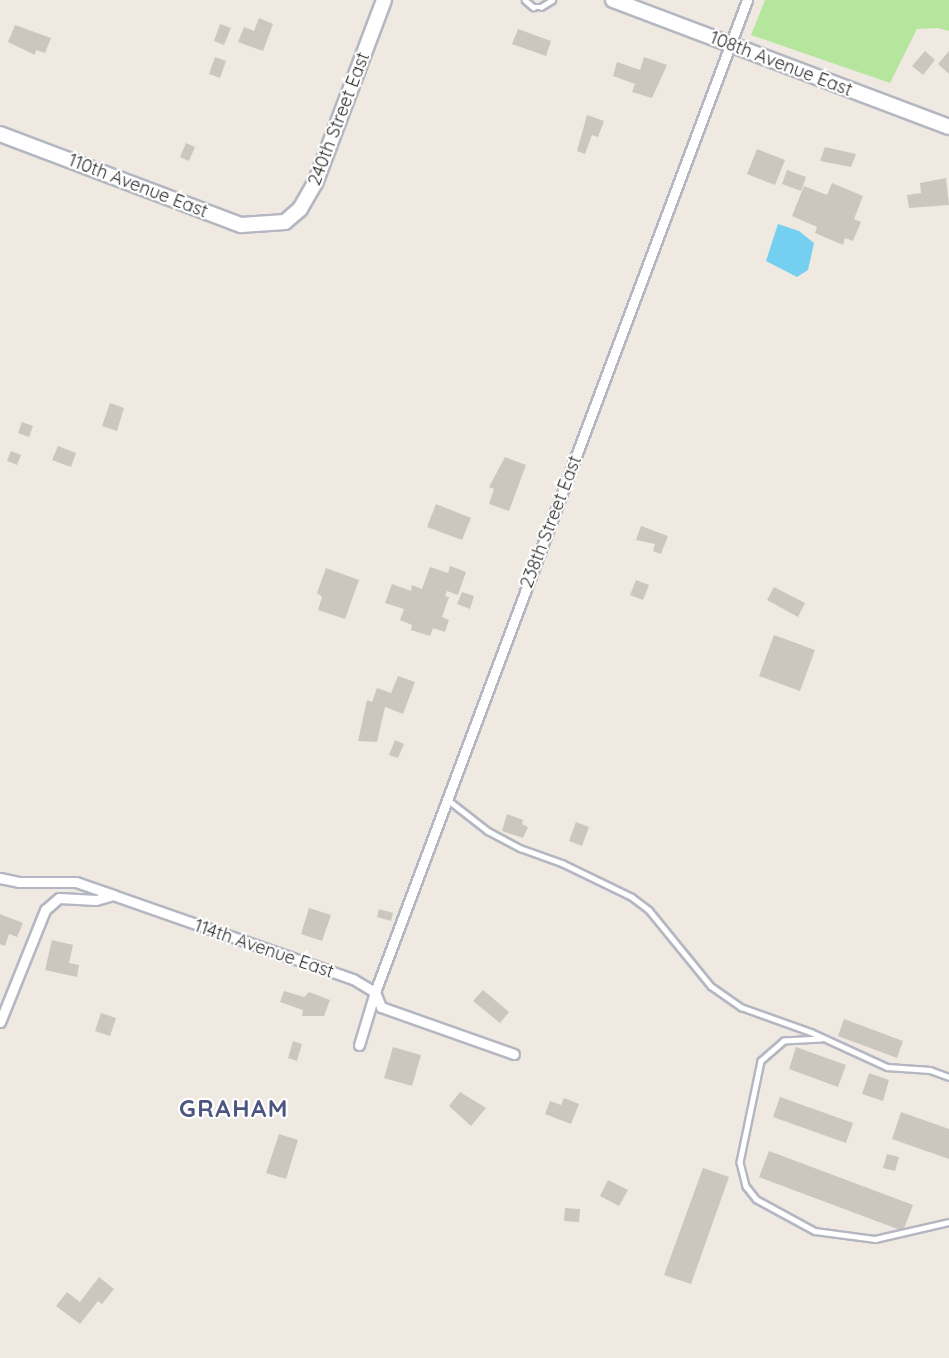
<!DOCTYPE html>
<style>
body{margin:0}
#map{position:relative;width:949px;height:1358px;overflow:hidden;background:#efe9e1;font-family:Quicksand,sans-serif}
div>[style]{position:absolute}
.green>*{inset:0;background:#b6e59e}
.water>*{inset:0;background:#75cff0}
.building>*{inset:0;background:#cbc7bf}
.roads{filter:drop-shadow(2px 0 #b4b7c1) drop-shadow(-2px 0 #b4b7c1) drop-shadow(0 2px #b4b7c1) drop-shadow(0 -2px #b4b7c1)}
.lane>*{height:4.5px;margin:-2.25px;padding:0 2.25px;transform-origin:2.25px;border-radius:2.25px;background:#fff}
.street>*{height:9px;margin:-4.5px;padding:0 4.5px;transform-origin:4.5px;border-radius:4.5px;background:#fff}
.secondary>*{height:14px;margin:-7px;padding:0 7px;transform-origin:7px;border-radius:7px;background:#fff}
span{translate:-50% -50%;white-space:nowrap;text-align:center;line-height:1.15;-webkit-text-stroke:4.5px #fff;paint-order:stroke}
.street-label{font-size:18px;color:#2e2e2e}
.district-label{font-size:24px;color:#4d5680;font-weight:700;letter-spacing:1.5px}
</style>
<div id="map">
<div class="green">
<i style="clip-path:polygon(765px 0,949px 0,949px 31px,938px 28px,917px 29px,890px 83px,751px 35px)"></i>
</div>
<div class="water">
<i style="clip-path:polygon(778px 224px,799px 231px,814px 243px,808px 270px,797px 277px,766px 261px)"></i>
</div>
<div class="building">
<i style="clip-path:polygon(259px 18px,273px 24px,263px 51px,238px 42px,244px 27px,254px 31px)"></i>
<i style="clip-path:polygon(220px 24px,231px 28px,224px 45px,214px 41px)"></i>
<i style="clip-path:polygon(15px 25px,51px 38px,45px 53px,36px 50px,35px 55px,8px 42px)"></i>
<i style="clip-path:polygon(518px 29px,551px 41px,546px 56px,512px 44px)"></i>
<i style="clip-path:polygon(925px 51px,935px 60px,923px 75px,912px 66px)"></i>
<i style="clip-path:polygon(949px 51px,949px 74px,938px 64px)"></i>
<i style="clip-path:polygon(215px 57px,226px 61px,220px 78px,209px 74px)"></i>
<i style="clip-path:polygon(644px 57px,667px 65px,652px 98px,632px 92px,635px 84px,613px 76px,617px 62px,640px 70px)"></i>
<i style="clip-path:polygon(587px 115px,604px 121px,598px 137px,592px 135px,585px 154px,577px 151px)"></i>
<i style="clip-path:polygon(186px 143px,195px 147px,189px 161px,180px 157px)"></i>
<i style="clip-path:polygon(825px 147px,856px 154px,851px 167px,820px 161px)"></i>
<i style="clip-path:polygon(757px 149px,785px 160px,775px 185px,747px 174px)"></i>
<i style="clip-path:polygon(787px 170px,806px 177px,801px 191px,782px 184px)"></i>
<i style="clip-path:polygon(946px 178px,949px 205px,909px 208px,907px 195px,921px 193px,920px 183px)"></i>
<i style="clip-path:polygon(832px 183px,863px 196px,854px 219px,861px 222px,853px 241px,845px 238px,843px 245px,815px 233px,817px 227px,792px 216px,804px 186px,827px 195px)"></i>
<i style="clip-path:polygon(110px 403px,124px 408px,117px 431px,102px 426px)"></i>
<i style="clip-path:polygon(22px 422px,33px 426px,29px 437px,18px 433px)"></i>
<i style="clip-path:polygon(58px 446px,76px 453px,71px 467px,52px 460px)"></i>
<i style="clip-path:polygon(11px 451px,21px 455px,17px 465px,7px 461px)"></i>
<i style="clip-path:polygon(505px 457px,526px 465px,509px 511px,489px 504px,494px 489px,489px 487px)"></i>
<i style="clip-path:polygon(436px 504px,471px 518px,462px 540px,427px 527px)"></i>
<i style="clip-path:polygon(641px 526px,668px 536px,661px 554px,653px 551px,655px 544px,636px 540px)"></i>
<i style="clip-path:polygon(450px 566px,466px 572px,458px 595px,447px 591px,445px 596px,449px 597px,442px 617px,449px 620px,445px 632px,433px 628px,430px 636px,411px 630px,412px 625px,400px 620px,404px 609px,385px 603px,392px 584px,411px 591px,412px 585px,422px 589px,430px 567px,448px 573px)"></i>
<i style="clip-path:polygon(326px 568px,359px 580px,345px 619px,318px 610px,322px 597px,317px 593px)"></i>
<i style="clip-path:polygon(636px 580px,649px 585px,643px 600px,630px 595px)"></i>
<i style="clip-path:polygon(774px 587px,805px 603px,798px 617px,767px 600px)"></i>
<i style="clip-path:polygon(462px 592px,474px 596px,470px 609px,457px 604px)"></i>
<i style="clip-path:polygon(774px 635px,815px 650px,800px 691px,759px 676px)"></i>
<i style="clip-path:polygon(398px 676px,415px 682px,403px 714px,385px 707px,377px 742px,358px 741px,367px 700px,372px 702px,377px 688px,391px 693px)"></i>
<i style="clip-path:polygon(395px 740px,404px 744px,398px 758px,389px 755px)"></i>
<i style="clip-path:polygon(507px 814px,523px 820px,522px 824px,528px 827px,523px 838px,502px 831px)"></i>
<i style="clip-path:polygon(576px 822px,589px 827px,582px 846px,569px 841px)"></i>
<i style="clip-path:polygon(309px 908px,331px 915px,322px 941px,301px 934px)"></i>
<i style="clip-path:polygon(379px 909px,393px 913px,391px 921px,377px 917px)"></i>
<i style="clip-path:polygon(0 914px,23px 923px,17px 937px,9px 934px,5px 946px,0 944px)"></i>
<i style="clip-path:polygon(52px 940px,73px 945px,69px 963px,79px 965px,77px 977px,45px 970px)"></i>
<i style="clip-path:polygon(483px 990px,509px 1012px,500px 1023px,473px 1001px)"></i>
<i style="clip-path:polygon(284px 991px,304px 997px,309px 992px,330px 1000px,324px 1016px,302px 1016px,303px 1010px,280px 1002px)"></i>
<i style="clip-path:polygon(101px 1013px,116px 1018px,110px 1036px,95px 1031px)"></i>
<i style="clip-path:polygon(844px 1019px,903px 1041px,897px 1058px,838px 1036px)"></i>
<i style="clip-path:polygon(293px 1041px,302px 1044px,297px 1061px,288px 1058px)"></i>
<i style="clip-path:polygon(393px 1047px,421px 1055px,412px 1086px,384px 1078px)"></i>
<i style="clip-path:polygon(796px 1047px,846px 1065px,838px 1087px,789px 1069px)"></i>
<i style="clip-path:polygon(869px 1073px,889px 1080px,883px 1101px,862px 1094px)"></i>
<i style="clip-path:polygon(460px 1092px,486px 1108px,471px 1126px,449px 1106px)"></i>
<i style="clip-path:polygon(780px 1097px,853px 1123px,846px 1143px,773px 1117px)"></i>
<i style="clip-path:polygon(564px 1098px,579px 1104px,571px 1124px,545px 1114px,550px 1101px,561px 1105px)"></i>
<i style="clip-path:polygon(901px 1112px,949px 1129px,949px 1159px,892px 1139px)"></i>
<i style="clip-path:polygon(279px 1134px,298px 1140px,286px 1179px,266px 1173px)"></i>
<i style="clip-path:polygon(769px 1151px,913px 1205px,903px 1231px,759px 1177px)"></i>
<i style="clip-path:polygon(887px 1154px,899px 1157px,895px 1171px,883px 1168px)"></i>
<i style="clip-path:polygon(703px 1168px,729px 1177px,691px 1284px,664px 1275px)"></i>
<i style="clip-path:polygon(608px 1180px,628px 1190px,619px 1206px,600px 1196px)"></i>
<i style="clip-path:polygon(565px 1208px,580px 1209px,579px 1222px,564px 1221px)"></i>
<i style="clip-path:polygon(99px 1277px,114px 1289px,102px 1304px,98px 1301px,80px 1324px,56px 1306px,67px 1292px,80px 1302px)"></i>
</div>
<div class="roads">
<div class="lane">
<i style="left:525px;top:0;width:11px;rotate:41deg"></i>
<i style="left:533px;top:7px;width:8px"></i>
<i style="left:541px;top:7px;width:13px;rotate:-32deg"></i>
<i style="left:447px;top:799px;width:52px;rotate:38deg"></i>
<i style="left:488px;top:831px;width:36px;rotate:28deg"></i>
<i style="left:520px;top:848px;width:45px;rotate:19.7deg"></i>
<i style="left:562px;top:863px;width:78px;rotate:25.9deg"></i>
<i style="left:632px;top:897px;width:21px;rotate:37deg"></i>
<i style="left:649px;top:910px;width:98px;rotate:50.8deg"></i>
<i style="left:711px;top:986px;width:37px;rotate:35deg"></i>
<i style="left:741px;top:1007px;width:74px;rotate:19.7deg"></i>
<i style="left:811px;top:1032px;width:84px;rotate:24.7deg"></i>
<i style="left:887px;top:1067px;width:43px;rotate:4deg"></i>
<i style="left:930px;top:1070px;width:20px;rotate:20deg"></i>
<i style="left:821px;top:1039px;width:37px;rotate:177deg"></i>
<i style="left:784px;top:1041px;width:30px;rotate:139deg"></i>
<i style="left:761px;top:1061px;width:103px;rotate:101.7deg"></i>
<i style="left:740px;top:1162px;width:25px;rotate:76deg"></i>
<i style="left:746px;top:1186px;width:16px;rotate:52deg"></i>
<i style="left:756px;top:1199px;width:67px;rotate:28.5deg"></i>
<i style="left:815px;top:1231px;width:61px;rotate:7.6deg"></i>
<i style="left:875px;top:1239px;width:76px;rotate:-12.9deg"></i>
</div>
<div class="street">
<i style="left:0;top:878px;width:19px;rotate:12deg"></i>
<i style="left:19px;top:882px;width:57px"></i>
<i style="left:76px;top:882px;width:39px;rotate:19deg"></i>
<i style="left:113px;top:895px;width:254px;rotate:19.3deg"></i>
<i style="left:353px;top:979px;width:26px;rotate:31deg"></i>
<i style="left:375px;top:992px;width:16px;rotate:68deg"></i>
<i style="left:381px;top:1007px;width:141px;rotate:19.5deg"></i>
<i style="left:0;top:1022px;width:121px;rotate:-68.1deg"></i>
<i style="left:45px;top:910px;width:18px;rotate:-41deg"></i>
<i style="left:59px;top:898px;width:37px;rotate:3deg"></i>
<i style="left:96px;top:900px;width:18px;rotate:-16deg"></i>
<i style="left:359px;top:1045px;width:55px;rotate:-73.2deg"></i>
<i style="left:375px;top:992px;width:1059px;rotate:-69.44deg"></i>
</div>
<div class="secondary">
<i style="left:613px;top:0;width:359px;rotate:20.7deg"></i>
<i style="left:0;top:134px;width:258px;rotate:20.7deg"></i>
<i style="left:241px;top:225px;width:44px;rotate:-3.9deg"></i>
<i style="left:285px;top:222px;width:20px;rotate:-41deg"></i>
<i style="left:300px;top:209px;width:32px;rotate:-60deg"></i>
<i style="left:316px;top:181px;width:193px;rotate:-69.4deg"></i>
</div>
</div>
<div class="street-label">
<span style="left:781px;top:64px;rotate:21deg">108th Avenue East</span>
<span style="left:339px;top:119px;rotate:-69deg">240th Street East</span>
<span style="left:138px;top:186px;rotate:21deg">110th Avenue East</span>
<span style="left:551px;top:522px;rotate:-69deg">238th Street East</span>
<span style="left:264px;top:949px;rotate:19deg">114th Avenue East</span>
</div>
<div class="district-label">
<span style="left:234px;top:1109px">GRAHAM</span>
</div>
</div>
